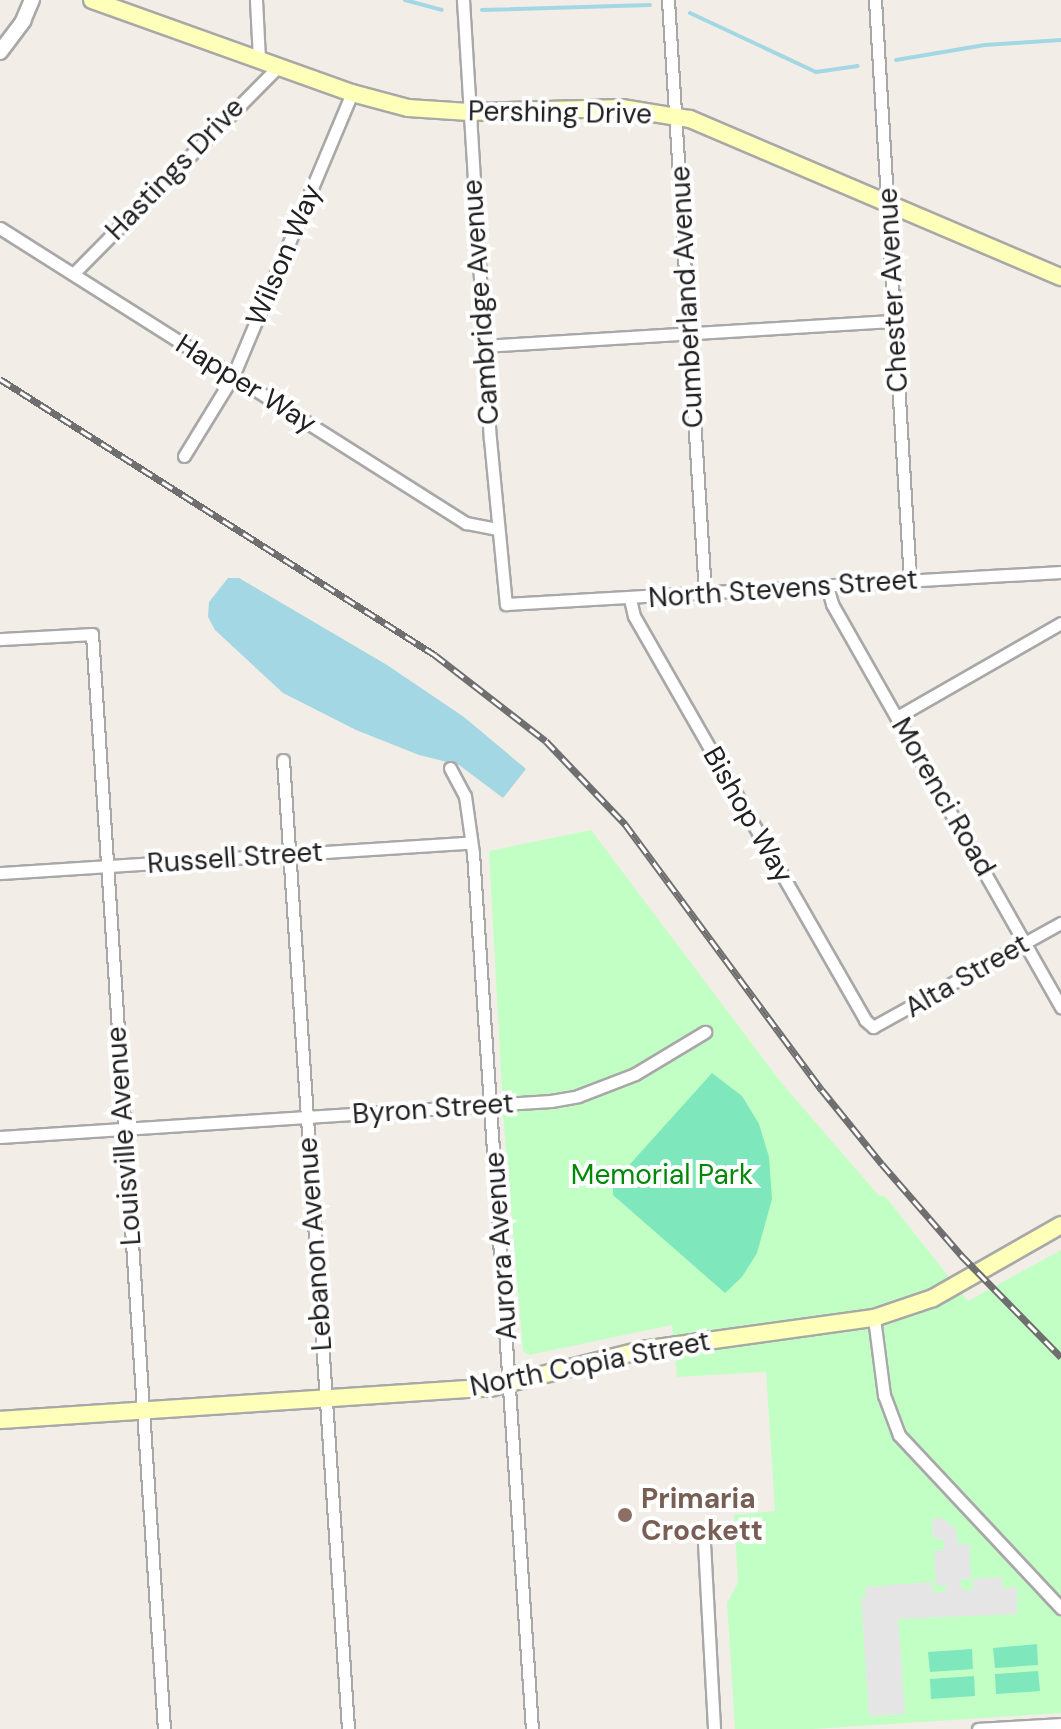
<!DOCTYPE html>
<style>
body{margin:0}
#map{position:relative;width:1061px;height:1729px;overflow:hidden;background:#f2eee7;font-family:"DM Sans",sans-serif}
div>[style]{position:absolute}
.park>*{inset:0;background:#c2ffc5}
.pitch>*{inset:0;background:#7ee8bc}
.parking>*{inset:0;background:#e5e5e5}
.water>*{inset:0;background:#a4d7e4}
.stream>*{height:4px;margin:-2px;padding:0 2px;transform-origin:2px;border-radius:2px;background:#a4d7e4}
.roads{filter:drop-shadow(2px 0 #a8a8a8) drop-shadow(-2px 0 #a8a8a8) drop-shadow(0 2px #a8a8a8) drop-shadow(0 -2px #a8a8a8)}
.minor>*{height:11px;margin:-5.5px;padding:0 5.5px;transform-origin:5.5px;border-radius:5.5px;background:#fff}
.tertiary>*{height:14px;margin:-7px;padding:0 7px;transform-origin:7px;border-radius:7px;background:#fff}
.secondary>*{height:16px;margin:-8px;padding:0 8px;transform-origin:8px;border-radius:8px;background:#feffb9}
.rail>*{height:7px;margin-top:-3.5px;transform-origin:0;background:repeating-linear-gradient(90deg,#fff 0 12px,#6f6f6f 0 24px);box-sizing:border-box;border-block:2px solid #6f6f6f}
.dots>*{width:22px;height:22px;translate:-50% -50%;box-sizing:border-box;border:4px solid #fff;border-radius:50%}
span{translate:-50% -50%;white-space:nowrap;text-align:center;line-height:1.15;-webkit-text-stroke:8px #fff;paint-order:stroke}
.street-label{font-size:28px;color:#212121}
.park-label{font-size:28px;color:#028808}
.education-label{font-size:28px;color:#785e54;font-weight:700}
.left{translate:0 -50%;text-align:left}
</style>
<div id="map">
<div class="park">
<i style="clip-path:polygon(591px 830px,780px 1081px,879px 1196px,885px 1196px,968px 1301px,1061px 1250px,1061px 1713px,813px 1729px,735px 1729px,727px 1603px,738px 1583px,734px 1515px,775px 1511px,766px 1372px,677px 1377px,672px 1325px,529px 1355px,523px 1351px,504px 1127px,489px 851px)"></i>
</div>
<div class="pitch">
<i style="clip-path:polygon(712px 1073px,742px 1096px,759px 1124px,769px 1157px,772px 1199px,757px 1253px,742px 1277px,725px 1293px,613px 1195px,613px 1183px)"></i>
<i style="clip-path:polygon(1037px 1644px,1038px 1665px,995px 1668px,993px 1648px)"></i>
<i style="clip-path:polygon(972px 1649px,973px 1669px,930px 1672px,928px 1652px)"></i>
<i style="clip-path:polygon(1038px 1671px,1040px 1691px,996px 1694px,995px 1674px)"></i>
<i style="clip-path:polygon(974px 1676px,975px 1696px,931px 1699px,930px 1679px)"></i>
</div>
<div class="parking">
<i style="clip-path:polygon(941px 1518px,956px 1528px,958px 1544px,969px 1544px,971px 1578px,960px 1580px,962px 1590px,973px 1590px,972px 1579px,1002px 1577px,1003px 1588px,1017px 1587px,1017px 1614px,898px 1619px,905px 1714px,869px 1716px,861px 1598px,866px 1597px,865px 1587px,932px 1582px,933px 1593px,947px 1591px,946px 1585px,936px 1586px,934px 1551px,944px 1550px,944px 1540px,933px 1538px,932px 1519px)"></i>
</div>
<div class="water">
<i style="clip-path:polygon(228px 578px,239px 578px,387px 665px,464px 717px,526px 769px,503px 798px,459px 765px,419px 755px,356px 730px,283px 693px,215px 630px,208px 617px,209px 602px)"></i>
</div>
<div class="stream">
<i style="left:405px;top:0;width:38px;rotate:15deg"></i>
<i style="left:482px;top:10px;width:168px;rotate:-1.7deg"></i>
<i style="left:690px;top:13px;width:139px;rotate:25.1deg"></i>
<i style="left:816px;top:72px;width:42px;rotate:-8.1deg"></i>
<i style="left:896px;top:60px;width:90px;rotate:-9.6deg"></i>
<i style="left:985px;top:45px;width:76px;rotate:-3.8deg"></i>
</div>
<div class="roads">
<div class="minor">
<i style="left:256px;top:0;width:60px;rotate:87.1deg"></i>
<i style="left:463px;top:0;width:440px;rotate:86.5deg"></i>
<i style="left:490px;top:439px;width:166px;rotate:84.5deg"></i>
<i style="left:506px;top:604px;width:556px;rotate:-3.3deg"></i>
<i style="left:668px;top:0;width:594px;rotate:86.43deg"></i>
<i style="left:875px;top:0;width:582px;rotate:86.55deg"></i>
<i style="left:0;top:228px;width:552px;rotate:32.34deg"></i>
<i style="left:466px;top:523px;width:32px;rotate:11deg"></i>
<i style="left:73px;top:274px;width:291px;rotate:-45.3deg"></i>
<i style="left:484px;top:346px;width:411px;rotate:-3.5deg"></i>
<i style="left:184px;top:456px;width:94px;rotate:-58.5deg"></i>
<i style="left:233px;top:376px;width:307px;rotate:-67.2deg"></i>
<i style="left:827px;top:586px;width:19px;rotate:74deg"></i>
<i style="left:832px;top:604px;width:464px;rotate:60.4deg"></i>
<i style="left:630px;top:599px;width:17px;rotate:77deg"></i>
<i style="left:634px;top:616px;width:465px;rotate:60.2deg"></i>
<i style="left:865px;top:1020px;width:11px;rotate:41deg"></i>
<i style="left:873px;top:1027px;width:215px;rotate:-29deg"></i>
<i style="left:0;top:639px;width:92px;rotate:-3.1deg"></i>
<i style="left:92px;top:634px;width:1097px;rotate:86.24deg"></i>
<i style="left:897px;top:717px;width:189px;rotate:-29.8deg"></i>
<i style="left:283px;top:760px;width:971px;rotate:86.16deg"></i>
<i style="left:450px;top:768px;width:32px;rotate:62deg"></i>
<i style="left:465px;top:796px;width:58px;rotate:82deg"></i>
<i style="left:473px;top:853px;width:878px;rotate:86.15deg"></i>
<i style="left:0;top:873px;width:471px;rotate:-3.7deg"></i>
<i style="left:0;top:1137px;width:552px;rotate:-3.74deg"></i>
<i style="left:551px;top:1101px;width:27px;rotate:-10deg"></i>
<i style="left:578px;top:1096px;width:61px;rotate:-21.1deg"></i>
<i style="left:635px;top:1074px;width:82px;rotate:-31deg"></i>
<i style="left:874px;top:1318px;width:78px;rotate:82.6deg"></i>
<i style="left:884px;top:1395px;width:43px;rotate:69.4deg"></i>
<i style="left:899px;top:1435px;width:237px;rotate:46.9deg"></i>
<i style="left:704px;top:1543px;width:186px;rotate:86.9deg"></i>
<i style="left:978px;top:1729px;width:83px;rotate:-3.4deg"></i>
</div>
<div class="tertiary">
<i style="left:0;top:52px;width:39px;rotate:-53deg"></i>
<i style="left:23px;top:21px;width:23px;rotate:-67deg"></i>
</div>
<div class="secondary">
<i style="left:92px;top:0;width:276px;rotate:19.7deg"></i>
<i style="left:352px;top:93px;width:58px;rotate:15deg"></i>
<i style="left:408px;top:108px;width:61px;rotate:3.8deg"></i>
<i style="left:469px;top:112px;width:153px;rotate:-1.5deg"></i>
<i style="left:622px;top:108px;width:69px;rotate:9.2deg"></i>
<i style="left:690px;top:119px;width:403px;rotate:23.1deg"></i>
<i style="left:0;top:1420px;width:494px;rotate:-3.8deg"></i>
<i style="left:493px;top:1387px;width:154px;rotate:-13.9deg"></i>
<i style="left:642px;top:1350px;width:234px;rotate:-7.9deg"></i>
<i style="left:874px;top:1318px;width:62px;rotate:-18.7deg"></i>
<i style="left:933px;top:1298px;width:147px;rotate:-29.7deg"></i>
</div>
</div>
<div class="rail">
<i style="left:0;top:379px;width:515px;rotate:32.39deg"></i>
<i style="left:435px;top:655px;width:140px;rotate:37.8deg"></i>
<i style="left:546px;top:741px;width:115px;rotate:46.4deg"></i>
<i style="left:625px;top:824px;width:331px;rotate:53.5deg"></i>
<i style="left:822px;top:1090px;width:95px;rotate:51deg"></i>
<i style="left:882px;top:1164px;width:121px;rotate:49deg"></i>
<i style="left:961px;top:1255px;width:143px;rotate:45.6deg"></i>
</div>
<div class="dots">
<i style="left:625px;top:1515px;background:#8d6e63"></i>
</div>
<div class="street-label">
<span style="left:560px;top:113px;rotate:1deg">Pershing Drive</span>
<span style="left:175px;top:169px;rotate:-46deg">Hastings Drive</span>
<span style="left:284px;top:255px;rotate:-67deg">Wilson Way</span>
<span style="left:893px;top:290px;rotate:-93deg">Chester Avenue</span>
<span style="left:687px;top:297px;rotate:-93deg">Cumberland Avenue</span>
<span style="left:481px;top:302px;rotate:-94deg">Cambridge Avenue</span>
<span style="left:246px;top:384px;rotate:32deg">Happer Way</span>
<span style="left:783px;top:589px;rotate:-4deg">North Stevens Street</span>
<span style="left:943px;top:797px;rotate:60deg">Morenci Road</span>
<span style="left:748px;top:815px;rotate:60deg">Bishop Way</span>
<span style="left:235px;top:858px;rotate:-4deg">Russell Street</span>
<span style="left:967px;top:976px;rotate:-30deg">Alta Street</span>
<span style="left:433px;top:1109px;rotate:-4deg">Byron Street</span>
<span style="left:124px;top:1136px;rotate:-94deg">Louisville Avenue</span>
<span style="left:315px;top:1244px;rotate:-94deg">Lebanon Avenue</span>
<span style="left:501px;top:1246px;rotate:-94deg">Aurora Avenue</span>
<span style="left:590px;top:1364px;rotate:-11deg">North Copia Street</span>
</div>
<div class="park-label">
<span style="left:662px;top:1175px">Memorial Park</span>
</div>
<div class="education-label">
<span class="left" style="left:641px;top:1515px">Primaria<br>Crockett</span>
</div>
</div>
